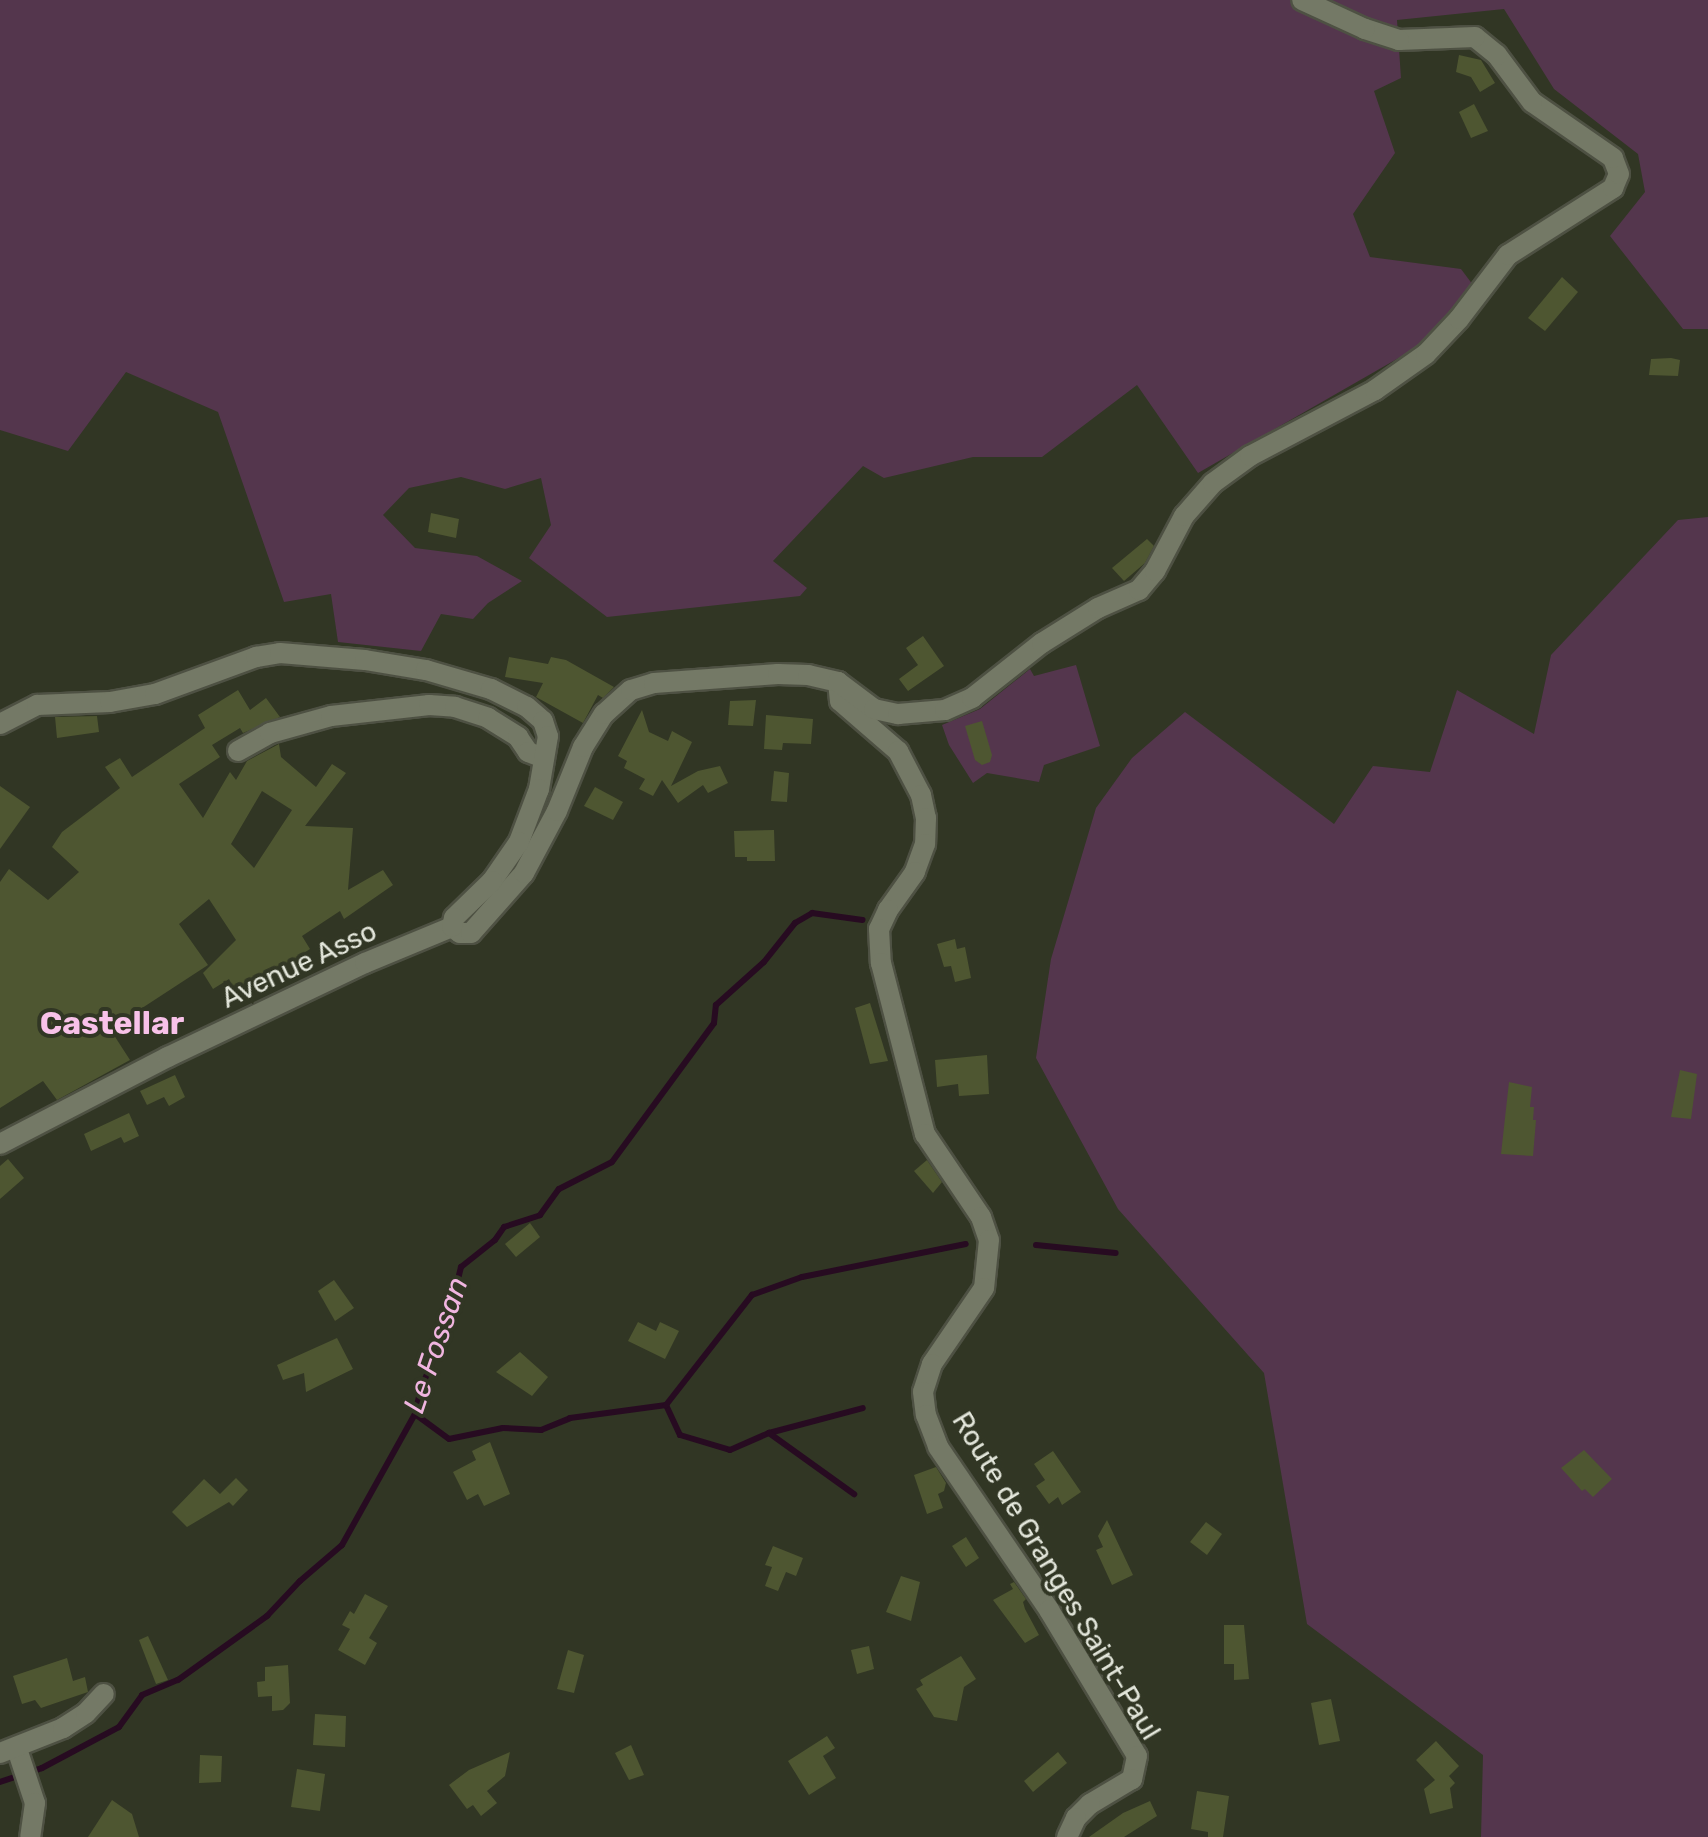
<!DOCTYPE html>
<style>
body{margin:0}
#map{position:relative;width:1708px;height:1837px;overflow:hidden;background:#313624;font-family:Rubik,sans-serif}
div>[style]{position:absolute}
.green>*{inset:0;background:#54364d}
.stream>*{height:6px;margin:-3px;padding:0 3px;transform-origin:3px;border-radius:3px;background:#270b21}
.building>*{inset:0;background:#4e5631}
.roads{filter:drop-shadow(2px 0 #4e5143) drop-shadow(-2px 0 #4e5143) drop-shadow(0 2px #4e5143) drop-shadow(0 -2px #4e5143)}
.minor>*{height:20px;margin:-10px;padding:0 10px;transform-origin:10px;border-radius:10px;background:#747966}
.tertiary>*{height:20px;margin:-10px;padding:0 10px;transform-origin:10px;border-radius:10px;background:#747966}
span{translate:-50% -50%;white-space:nowrap;text-align:center;line-height:1.15;-webkit-text-stroke:8px #313624;paint-order:stroke}
.street-label{font-size:28px;color:#e3e6db}
.water-label{font-size:30px;color:#f0b5e0;font-style:italic}
.quarter-label{font-size:32px;color:#f8c2e9;font-weight:700}
</style>
<div id="map">
<div class="green">
<i style="clip-path:polygon(0 0,1708px 0,1708px 329px,1683px 329px,1610px 236px,1645px 192px,1638px 154px,1554px 89px,1504px 9px,1397px 20px,1401px 78px,1374px 91px,1395px 153px,1353px 214px,1370px 257px,1461px 269px,1473px 285px,1423px 344px,1198px 473px,1137px 385px,1042px 457px,973px 457px,884px 478px,863px 466px,773px 561px,807px 588px,800px 596px,607px 617px,529px 558px,551px 525px,541px 478px,505px 489px,461px 477px,409px 488px,383px 515px,415px 548px,477px 556px,522px 581px,488px 603px,473px 619px,441px 614px,421px 651px,338px 642px,331px 594px,284px 602px,218px 412px,126px 372px,68px 451px,0 430px)"></i>
<i style="clip-path:polygon(1708px 517px,1708px 1837px,1481px 1837px,1483px 1755px,1307px 1624px,1264px 1373px,1118px 1209px,1036px 1058px,1051px 959px,1096px 808px,1132px 758px,1185px 712px,1334px 824px,1373px 766px,1430px 772px,1457px 690px,1534px 734px,1551px 655px,1678px 520px)"></i>
<i style="clip-path:polygon(1076px 665px,1100px 746px,1044px 765px,1039px 782px,987px 773px,973px 783px,949px 745px,942px 725px,980px 709px,1030px 669px,1034px 676px)"></i>
</div>
<div class="stream">
<i style="left:1036px;top:1245px;width:80px;rotate:5.7deg"></i>
<i style="left:666px;top:1405px;width:33px;rotate:65deg"></i>
<i style="left:680px;top:1435px;width:52px;rotate:16.7deg"></i>
<i style="left:730px;top:1450px;width:43px;rotate:-23.6deg"></i>
<i style="left:769px;top:1433px;width:97px;rotate:-14.9deg"></i>
<i style="left:415px;top:1414px;width:42px;rotate:36.3deg"></i>
<i style="left:449px;top:1439px;width:55px;rotate:-11.5deg"></i>
<i style="left:503px;top:1428px;width:38px;rotate:3deg"></i>
<i style="left:541px;top:1430px;width:31px;rotate:-22deg"></i>
<i style="left:570px;top:1418px;width:97px;rotate:-7.7deg"></i>
<i style="left:666px;top:1405px;width:140px;rotate:-52deg"></i>
<i style="left:752px;top:1295px;width:53px;rotate:-19.8deg"></i>
<i style="left:802px;top:1277px;width:167px;rotate:-11.4deg"></i>
<i style="left:769px;top:1433px;width:105px;rotate:35.7deg"></i>
<i style="left:0;top:1782px;width:44px;rotate:-18.4deg"></i>
<i style="left:42px;top:1768px;width:87px;rotate:-28deg"></i>
<i style="left:119px;top:1727px;width:39px;rotate:-54deg"></i>
<i style="left:142px;top:1695px;width:39px;rotate:-23deg"></i>
<i style="left:178px;top:1680px;width:110px;rotate:-35.7deg"></i>
<i style="left:267px;top:1616px;width:48px;rotate:-46.7deg"></i>
<i style="left:300px;top:1581px;width:55px;rotate:-40.6deg"></i>
<i style="left:342px;top:1545px;width:150px;rotate:-60.9deg"></i>
<i style="left:415px;top:1414px;width:26px;rotate:-77deg"></i>
<i style="left:421px;top:1389px;width:70px;rotate:-68.2deg"></i>
<i style="left:447px;top:1324px;width:59px;rotate:-76.2deg"></i>
<i style="left:461px;top:1267px;width:43px;rotate:-38.5deg"></i>
<i style="left:495px;top:1240px;width:16px;rotate:-55deg"></i>
<i style="left:504px;top:1227px;width:38px;rotate:-18deg"></i>
<i style="left:540px;top:1215px;width:32px;rotate:-54deg"></i>
<i style="left:559px;top:1189px;width:59px;rotate:-27deg"></i>
<i style="left:612px;top:1162px;width:172px;rotate:-53.7deg"></i>
<i style="left:714px;top:1023px;width:18px;rotate:-84deg"></i>
<i style="left:716px;top:1005px;width:64px;rotate:-41.9deg"></i>
<i style="left:764px;top:962px;width:50px;rotate:-51.5deg"></i>
<i style="left:795px;top:923px;width:20px;rotate:-30deg"></i>
<i style="left:812px;top:913px;width:51px;rotate:7.8deg"></i>
</div>
<div class="building">
<i style="clip-path:polygon(1459px 55px,1481px 60px,1495px 83px,1480px 92px,1471px 77px,1456px 72px)"></i>
<i style="clip-path:polygon(1474px 104px,1488px 131px,1471px 138px,1459px 112px)"></i>
<i style="clip-path:polygon(1562px 277px,1578px 292px,1545px 331px,1528px 318px)"></i>
<i style="clip-path:polygon(1671px 358px,1680px 360px,1678px 376px,1649px 375px,1651px 359px)"></i>
<i style="clip-path:polygon(431px 513px,459px 519px,456px 538px,428px 532px)"></i>
<i style="clip-path:polygon(1147px 539px,1154px 546px,1145px 563px,1124px 581px,1112px 568px)"></i>
<i style="clip-path:polygon(923px 636px,944px 666px,908px 691px,899px 679px,918px 665px,906px 648px)"></i>
<i style="clip-path:polygon(509px 657px,548px 664px,551px 657px,566px 660px,614px 687px,603px 698px,598px 695px,583px 723px,536px 697px,543px 683px,505px 677px)"></i>
<i style="clip-path:polygon(evenodd,238px 690px,250px 710px,266px 698px,280px 717px,243px 733px,240px 728px,212px 745px,220px 757px,179px 784px,203px 818px,230px 772px,236px 780px,247px 761px,279px 744px,281px 757px,316px 787px,332px 764px,346px 773px,305px 826px,353px 828px,348px 890px,383px 870px,393px 885px,344px 919px,340px 911px,302px 936px,310px 949px,299px 956px,301px 970px,253px 994px,249px 987px,243px 989px,240px 984px,233px 987px,229px 979px,213px 989px,203px 973px,236px 940px,209px 899px,179px 924px,208px 965px,110px 1029px,130px 1060px,57px 1100px,43px 1081px,0 1108px,0 882px,9px 869px,48px 900px,79px 872px,52px 847px,62px 832px,120px 788px,105px 767px,120px 758px,132px 777px,205px 728px,198px 715px,238px 690px,262px 791px,292px 810px,254px 868px,231px 844px,262px 791px)"></i>
<i style="clip-path:polygon(756px 700px,753px 726px,728px 725px,730px 701px)"></i>
<i style="clip-path:polygon(642px 710px,649px 732px,668px 741px,672px 731px,692px 742px,671px 786px,698px 771px,720px 766px,728px 783px,708px 793px,703px 785px,678px 803px,662px 780px,653px 796px,639px 789px,645px 779px,624px 768px,627px 761px,618px 756px)"></i>
<i style="clip-path:polygon(766px 715px,813px 719px,811px 744px,783px 743px,782px 750px,764px 749px)"></i>
<i style="clip-path:polygon(97px 716px,99px 732px,57px 738px,55px 717px)"></i>
<i style="clip-path:polygon(982px 721px,992px 755px,990px 762px,982px 765px,975px 760px,965px 726px)"></i>
<i style="clip-path:polygon(774px 771px,789px 773px,787px 802px,771px 801px)"></i>
<i style="clip-path:polygon(0 786px,30px 807px,0 849px)"></i>
<i style="clip-path:polygon(595px 787px,623px 802px,613px 820px,584px 806px)"></i>
<i style="clip-path:polygon(774px 830px,775px 861px,747px 861px,747px 857px,735px 857px,734px 831px)"></i>
<i style="clip-path:polygon(955px 939px,957px 949px,965px 947px,971px 978px,955px 982px,951px 966px,944px 967px,937px 944px)"></i>
<i style="clip-path:polygon(870px 1003px,888px 1061px,870px 1064px,855px 1008px)"></i>
<i style="clip-path:polygon(987px 1055px,989px 1094px,959px 1096px,958px 1084px,937px 1087px,935px 1060px)"></i>
<i style="clip-path:polygon(1680px 1070px,1697px 1074px,1691px 1119px,1671px 1117px)"></i>
<i style="clip-path:polygon(175px 1075px,185px 1097px,169px 1106px,164px 1097px,147px 1105px,140px 1091px)"></i>
<i style="clip-path:polygon(1509px 1082px,1532px 1087px,1530px 1107px,1534px 1107px,1533px 1120px,1536px 1120px,1533px 1156px,1501px 1154px)"></i>
<i style="clip-path:polygon(129px 1113px,139px 1136px,124px 1143px,121px 1137px,91px 1151px,84px 1134px)"></i>
<i style="clip-path:polygon(8px 1159px,24px 1178px,0 1199px,0 1166px)"></i>
<i style="clip-path:polygon(927px 1160px,942px 1182px,933px 1193px,914px 1171px)"></i>
<i style="clip-path:polygon(530px 1223px,540px 1237px,516px 1257px,505px 1244px)"></i>
<i style="clip-path:polygon(334px 1280px,354px 1308px,335px 1321px,318px 1291px)"></i>
<i style="clip-path:polygon(638px 1322px,656px 1331px,660px 1322px,679px 1331px,665px 1359px,628px 1341px)"></i>
<i style="clip-path:polygon(337px 1338px,353px 1369px,306px 1392px,304px 1373px,283px 1380px,277px 1365px)"></i>
<i style="clip-path:polygon(520px 1352px,548px 1377px,532px 1396px,496px 1372px)"></i>
<i style="clip-path:polygon(490px 1442px,510px 1494px,484px 1506px,478px 1494px,467px 1500px,453px 1472px,476px 1460px,472px 1451px)"></i>
<i style="clip-path:polygon(1584px 1450px,1612px 1479px,1593px 1497px,1585px 1489px,1582px 1491px,1561px 1468px)"></i>
<i style="clip-path:polygon(1053px 1451px,1081px 1492px,1062px 1505px,1058px 1497px,1049px 1504px,1036px 1486px,1045px 1480px,1034px 1464px)"></i>
<i style="clip-path:polygon(936px 1467px,946px 1483px,944px 1491px,938px 1494px,943px 1508px,927px 1514px,914px 1475px)"></i>
<i style="clip-path:polygon(236px 1478px,248px 1490px,233px 1506px,229px 1502px,187px 1527px,172px 1512px,204px 1479px,220px 1494px)"></i>
<i style="clip-path:polygon(1107px 1520px,1133px 1575px,1112px 1585px,1096px 1550px,1103px 1547px,1098px 1536px)"></i>
<i style="clip-path:polygon(1206px 1522px,1222px 1534px,1207px 1555px,1190px 1542px)"></i>
<i style="clip-path:polygon(966px 1537px,979px 1558px,966px 1567px,952px 1546px)"></i>
<i style="clip-path:polygon(773px 1546px,803px 1558px,796px 1576px,786px 1572px,778px 1591px,765px 1586px,772px 1567px,765px 1565px)"></i>
<i style="clip-path:polygon(901px 1576px,920px 1582px,911px 1621px,886px 1612px)"></i>
<i style="clip-path:polygon(1014px 1582px,1026px 1599px,1023px 1602px,1025px 1609px,1039px 1635px,1025px 1643px,993px 1600px,1013px 1589px,1010px 1584px)"></i>
<i style="clip-path:polygon(365px 1594px,388px 1606px,369px 1638px,377px 1643px,365px 1665px,338px 1650px,350px 1629px,342px 1625px,350px 1611px,354px 1614px)"></i>
<i style="clip-path:polygon(1224px 1625px,1244px 1625px,1249px 1679px,1234px 1680px,1234px 1664px,1224px 1664px)"></i>
<i style="clip-path:polygon(148px 1636px,168px 1680px,156px 1684px,139px 1640px)"></i>
<i style="clip-path:polygon(869px 1646px,874px 1669px,857px 1674px,851px 1650px)"></i>
<i style="clip-path:polygon(568px 1650px,584px 1655px,574px 1693px,557px 1689px)"></i>
<i style="clip-path:polygon(961px 1656px,976px 1679px,964px 1687px,957px 1721px,934px 1717px,916px 1689px,923px 1685px,920px 1680px)"></i>
<i style="clip-path:polygon(67px 1658px,73px 1681px,85px 1677px,88px 1692px,41px 1708px,35px 1700px,22px 1704px,13px 1676px)"></i>
<i style="clip-path:polygon(288px 1665px,290px 1703px,283px 1710px,272px 1711px,272px 1696px,258px 1697px,257px 1682px,265px 1681px,265px 1667px)"></i>
<i style="clip-path:polygon(1331px 1699px,1340px 1741px,1319px 1745px,1311px 1703px)"></i>
<i style="clip-path:polygon(315px 1714px,346px 1716px,345px 1747px,313px 1745px)"></i>
<i style="clip-path:polygon(827px 1736px,835px 1748px,823px 1756px,836px 1778px,809px 1795px,788px 1761px)"></i>
<i style="clip-path:polygon(1436px 1741px,1459px 1766px,1449px 1776px,1455px 1783px,1450px 1788px,1453px 1808px,1430px 1814px,1424px 1789px,1435px 1780px,1416px 1760px)"></i>
<i style="clip-path:polygon(631px 1745px,644px 1775px,629px 1780px,615px 1753px)"></i>
<i style="clip-path:polygon(510px 1752px,505px 1776px,487px 1791px,497px 1803px,481px 1816px,473px 1805px,467px 1809px,449px 1785px,469px 1770px)"></i>
<i style="clip-path:polygon(1058px 1752px,1067px 1763px,1033px 1792px,1024px 1781px)"></i>
<i style="clip-path:polygon(200px 1755px,222px 1756px,221px 1782px,199px 1783px)"></i>
<i style="clip-path:polygon(297px 1769px,325px 1774px,320px 1811px,291px 1807px)"></i>
<i style="clip-path:polygon(1197px 1791px,1229px 1796px,1223px 1837px,1208px 1837px,1208px 1832px,1191px 1829px)"></i>
<i style="clip-path:polygon(112px 1800px,132px 1814px,139px 1837px,88px 1837px)"></i>
<i style="clip-path:polygon(1150px 1801px,1157px 1816px,1124px 1837px,1089px 1837px,1123px 1813px)"></i>
</div>
<div class="roads">
<div class="minor">
<i style="left:838px;top:682px;width:19px;rotate:84deg"></i>
<i style="left:840px;top:701px;width:77px;rotate:40.8deg"></i>
<i style="left:898px;top:751px;width:50px;rotate:62.4deg"></i>
<i style="left:921px;top:795px;width:24px;rotate:78deg"></i>
<i style="left:926px;top:818px;width:26px;rotate:92deg"></i>
<i style="left:925px;top:844px;width:30px;rotate:110deg"></i>
<i style="left:915px;top:872px;width:47px;rotate:125.4deg"></i>
<i style="left:888px;top:910px;width:21px;rotate:115deg"></i>
<i style="left:879px;top:929px;width:34px;rotate:87deg"></i>
<i style="left:881px;top:963px;width:177px;rotate:75.6deg"></i>
<i style="left:925px;top:1134px;width:100px;rotate:56deg"></i>
<i style="left:981px;top:1217px;width:24px;rotate:71deg"></i>
<i style="left:989px;top:1240px;width:48px;rotate:95.9deg"></i>
<i style="left:984px;top:1288px;width:92px;rotate:124.4deg"></i>
<i style="left:932px;top:1364px;width:29px;rotate:108deg"></i>
<i style="left:923px;top:1392px;width:23px;rotate:83deg"></i>
<i style="left:926px;top:1415px;width:34px;rotate:69deg"></i>
<i style="left:938px;top:1447px;width:197px;rotate:55.7deg"></i>
<i style="left:1049px;top:1610px;width:170px;rotate:58.9deg"></i>
<i style="left:1137px;top:1756px;width:24px;rotate:102deg"></i>
<i style="left:1132px;top:1779px;width:49px;rotate:149.2deg"></i>
<i style="left:1090px;top:1804px;width:20px;rotate:135deg"></i>
<i style="left:1076px;top:1818px;width:21px;rotate:115deg"></i>
<i style="left:238px;top:751px;width:37px;rotate:-29deg"></i>
<i style="left:270px;top:733px;width:63px;rotate:-15.6deg"></i>
<i style="left:331px;top:716px;width:99px;rotate:-6.4deg"></i>
<i style="left:429px;top:705px;width:26px;rotate:4deg"></i>
<i style="left:455px;top:707px;width:35px;rotate:18deg"></i>
<i style="left:488px;top:718px;width:36px;rotate:32deg"></i>
<i style="left:518px;top:737px;width:18px;rotate:56deg"></i>
<i style="left:528px;top:752px;width:17px;rotate:21deg"></i>
<i style="left:0;top:1144px;width:189px;rotate:-27.4deg"></i>
<i style="left:168px;top:1057px;width:218px;rotate:-25.5deg"></i>
<i style="left:365px;top:963px;width:94px;rotate:-22.5deg"></i>
<i style="left:452px;top:927px;width:10px;rotate:37deg"></i>
<i style="left:460px;top:933px;width:11px"></i>
<i style="left:471px;top:933px;width:80px;rotate:-48.5deg"></i>
<i style="left:524px;top:873px;width:70px;rotate:-62deg"></i>
<i style="left:557px;top:811px;width:69px;rotate:-67.9deg"></i>
<i style="left:583px;top:747px;width:39px;rotate:-58deg"></i>
<i style="left:604px;top:714px;width:36px;rotate:-42deg"></i>
<i style="left:631px;top:690px;width:24px;rotate:-17deg"></i>
<i style="left:654px;top:683px;width:124px;rotate:-4.2deg"></i>
<i style="left:778px;top:674px;width:30px;rotate:2deg"></i>
<i style="left:808px;top:675px;width:31px;rotate:13deg"></i>
<i style="left:838px;top:682px;width:45px;rotate:36.9deg"></i>
<i style="left:874px;top:709px;width:25px;rotate:12deg"></i>
<i style="left:898px;top:714px;width:47px;rotate:-4.9deg"></i>
<i style="left:945px;top:710px;width:30px;rotate:-24deg"></i>
<i style="left:972px;top:698px;width:89px;rotate:-38.2deg"></i>
<i style="left:1042px;top:643px;width:66px;rotate:-32deg"></i>
<i style="left:1098px;top:608px;width:45px;rotate:-23.7deg"></i>
<i style="left:1139px;top:590px;width:25px;rotate:-50deg"></i>
<i style="left:1155px;top:571px;width:62px;rotate:-62.2deg"></i>
<i style="left:1184px;top:516px;width:44px;rotate:-48.7deg"></i>
<i style="left:1213px;top:483px;width:46px;rotate:-36.1deg"></i>
<i style="left:1250px;top:456px;width:141px;rotate:-27.8deg"></i>
<i style="left:1375px;top:390px;width:62px;rotate:-35.2deg"></i>
<i style="left:1426px;top:354px;width:48px;rotate:-46.7deg"></i>
<i style="left:1459px;top:319px;width:81px;rotate:-52.6deg"></i>
<i style="left:1508px;top:255px;width:125px;rotate:-32.5deg"></i>
<i style="left:1613px;top:188px;width:15px;rotate:-67deg"></i>
<i style="left:1619px;top:174px;width:17px;rotate:-111deg"></i>
<i style="left:1613px;top:158px;width:98px;rotate:-145.3deg"></i>
<i style="left:1532px;top:102px;width:59px;rotate:-126.7deg"></i>
<i style="left:1497px;top:55px;width:28px;rotate:-141deg"></i>
<i style="left:1475px;top:37px;width:76px;rotate:177.7deg"></i>
<i style="left:1399px;top:40px;width:36px;rotate:-162deg"></i>
<i style="left:1365px;top:29px;width:69px;rotate:-155.3deg"></i>
<i style="left:17px;top:1749px;width:57px;rotate:71.6deg"></i>
<i style="left:35px;top:1803px;width:34px;rotate:98deg"></i>
<i style="left:0;top:1753px;width:68px;rotate:-21.6deg"></i>
<i style="left:63px;top:1728px;width:27px;rotate:-33deg"></i>
<i style="left:86px;top:1713px;width:26px;rotate:-47deg"></i>
</div>
<div class="tertiary">
<i style="left:0;top:724px;width:42px;rotate:-27.2deg"></i>
<i style="left:37px;top:705px;width:73px;rotate:-2.4deg"></i>
<i style="left:110px;top:702px;width:46px;rotate:-10.1deg"></i>
<i style="left:155px;top:694px;width:108px;rotate:-20.1deg"></i>
<i style="left:256px;top:657px;width:24px;rotate:-9deg"></i>
<i style="left:280px;top:653px;width:85px;rotate:4.7deg"></i>
<i style="left:365px;top:660px;width:62px;rotate:9.3deg"></i>
<i style="left:426px;top:670px;width:68px;rotate:16.3deg"></i>
<i style="left:491px;top:689px;width:40px;rotate:26.6deg"></i>
<i style="left:527px;top:707px;width:21px;rotate:41deg"></i>
<i style="left:543px;top:721px;width:16px;rotate:72deg"></i>
<i style="left:548px;top:736px;width:54px;rotate:99.6deg"></i>
<i style="left:539px;top:789px;width:57px;rotate:110.7deg"></i>
<i style="left:519px;top:842px;width:47px;rotate:124.7deg"></i>
<i style="left:492px;top:881px;width:53px;rotate:135.8deg"></i>
<i style="left:454px;top:918px;width:9px;rotate:103deg"></i>
</div>
</div>
<div class="street-label">
<span style="left:299px;top:965px;rotate:-25deg">Avenue Asso</span>
<span style="left:1056px;top:1576px;rotate:59deg">Route de Granges Saint-Paul</span>
</div>
<div class="water-label">
<span style="left:436px;top:1345px;rotate:-71deg">Le Fossan</span>
</div>
<div class="quarter-label">
<span style="left:112px;top:1023px">Castellar</span>
</div>
</div>
